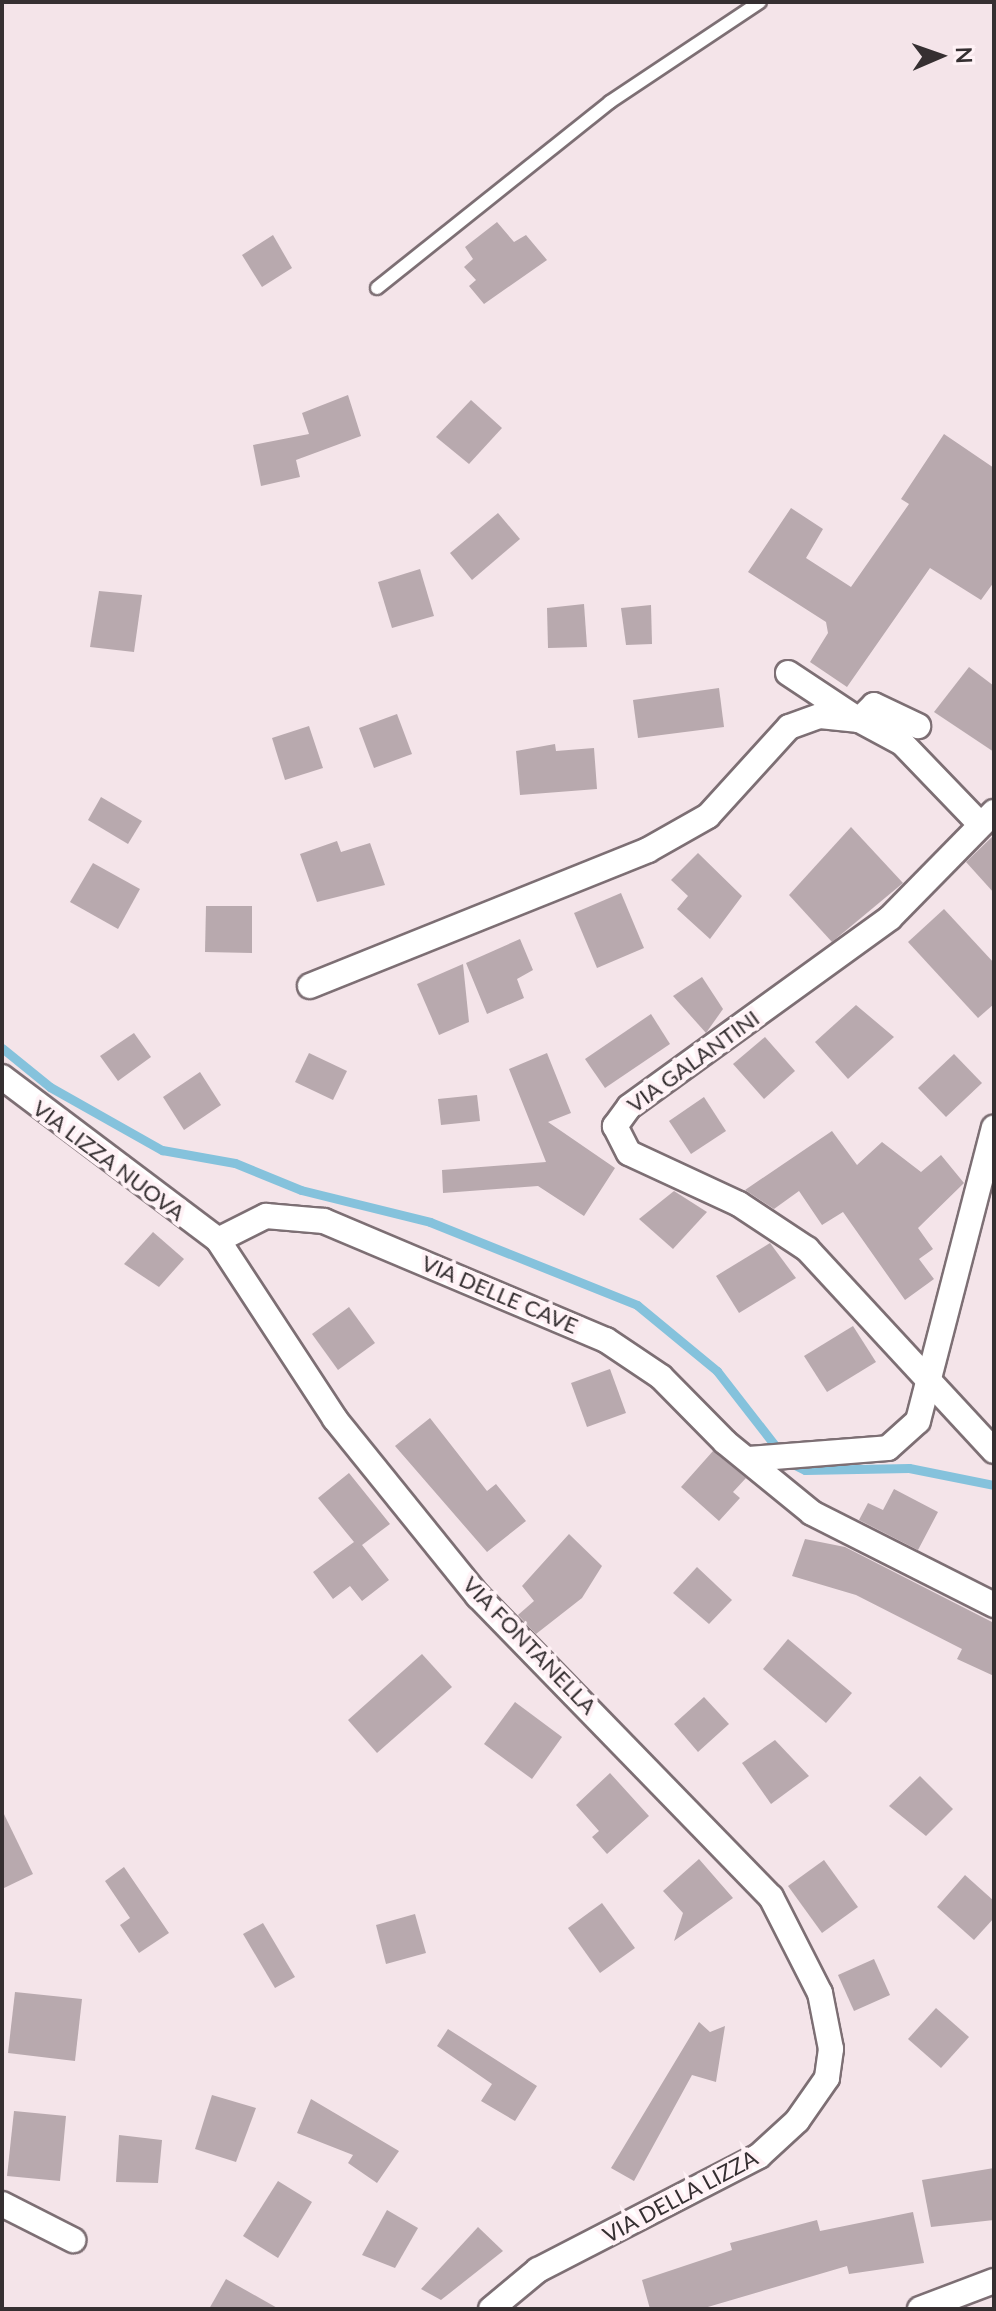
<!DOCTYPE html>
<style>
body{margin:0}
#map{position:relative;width:996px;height:2311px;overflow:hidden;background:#f4e4e9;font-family:Lato,sans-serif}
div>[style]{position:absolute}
.stream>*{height:9px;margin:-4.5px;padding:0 4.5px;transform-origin:4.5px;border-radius:4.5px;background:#85c2dc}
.building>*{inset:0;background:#b8a9ae}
.roads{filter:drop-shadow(2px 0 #7d6f74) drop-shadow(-2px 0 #7d6f74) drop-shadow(0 2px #7d6f74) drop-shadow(0 -2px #7d6f74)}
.service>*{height:12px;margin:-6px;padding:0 6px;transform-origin:6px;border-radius:6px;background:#fff}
.minor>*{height:24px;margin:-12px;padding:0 12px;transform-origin:12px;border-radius:12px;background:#fff}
span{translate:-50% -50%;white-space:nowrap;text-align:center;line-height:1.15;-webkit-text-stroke:8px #fff2f6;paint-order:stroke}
.street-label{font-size:22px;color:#352f31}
.frame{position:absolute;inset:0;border:4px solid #352f31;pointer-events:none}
.north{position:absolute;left:900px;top:16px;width:80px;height:80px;-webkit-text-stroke:6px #fff2f6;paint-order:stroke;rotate:88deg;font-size:22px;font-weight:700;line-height:32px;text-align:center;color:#352f31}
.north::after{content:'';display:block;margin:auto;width:28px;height:36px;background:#352f31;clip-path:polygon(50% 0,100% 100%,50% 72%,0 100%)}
</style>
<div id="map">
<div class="stream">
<i style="left:2px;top:1048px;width:62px;rotate:39.1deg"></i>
<i style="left:50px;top:1087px;width:129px;rotate:29.4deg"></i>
<i style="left:162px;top:1150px;width:74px;rotate:10.1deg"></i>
<i style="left:235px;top:1163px;width:71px;rotate:22.2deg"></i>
<i style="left:301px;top:1190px;width:133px;rotate:13.9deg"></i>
<i style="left:430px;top:1222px;width:223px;rotate:21.8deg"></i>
<i style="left:637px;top:1305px;width:104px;rotate:39.5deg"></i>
<i style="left:717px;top:1371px;width:114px;rotate:52.1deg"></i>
<i style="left:787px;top:1461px;width:20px;rotate:27deg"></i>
<i style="left:805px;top:1470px;width:104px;rotate:-1.1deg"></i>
<i style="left:909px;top:1468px;width:87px;rotate:11.3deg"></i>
</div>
<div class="building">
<i style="clip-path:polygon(497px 222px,514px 242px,526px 235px,547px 260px,484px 304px,469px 286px,476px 280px,464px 267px,473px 259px,465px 247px)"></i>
<i style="clip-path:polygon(273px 235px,292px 268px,262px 287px,242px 255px)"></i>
<i style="clip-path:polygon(348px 395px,361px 436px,296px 460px,300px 477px,261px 486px,253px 445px,309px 434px,302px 413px)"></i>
<i style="clip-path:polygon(471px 400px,502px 428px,469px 464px,436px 437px)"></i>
<i style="clip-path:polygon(944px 434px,994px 468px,994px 582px,981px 600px,930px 568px,847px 687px,810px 662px,828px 633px,826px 622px,748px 572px,791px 508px,823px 529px,806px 558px,851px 587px,909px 504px,901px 499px)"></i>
<i style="clip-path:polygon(498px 513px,520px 539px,472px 580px,450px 553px)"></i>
<i style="clip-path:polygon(420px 569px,434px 616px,392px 628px,378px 582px)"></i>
<i style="clip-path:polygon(99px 591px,142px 595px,134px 652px,90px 647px)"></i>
<i style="clip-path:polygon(584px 604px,587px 647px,548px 648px,547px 608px)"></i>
<i style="clip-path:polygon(651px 605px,652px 644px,626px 645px,621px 608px)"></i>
<i style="clip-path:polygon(969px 667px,994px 686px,994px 752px,934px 712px)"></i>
<i style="clip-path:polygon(719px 688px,724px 727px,638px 738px,633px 700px)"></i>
<i style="clip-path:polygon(397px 714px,412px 754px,374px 768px,359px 728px)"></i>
<i style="clip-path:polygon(309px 726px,323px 768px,285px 780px,272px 738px)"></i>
<i style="clip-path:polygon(555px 744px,556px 751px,594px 748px,597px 789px,520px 795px,516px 751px)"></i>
<i style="clip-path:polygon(101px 797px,142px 821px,128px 844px,88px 820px)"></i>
<i style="clip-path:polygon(851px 827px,903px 883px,832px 942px,789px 895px)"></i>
<i style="clip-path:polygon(994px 835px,994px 893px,966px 862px)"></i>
<i style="clip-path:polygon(337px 841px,341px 852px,370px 843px,385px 885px,317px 902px,300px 854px)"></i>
<i style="clip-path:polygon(698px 853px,742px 896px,710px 939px,677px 909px,688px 896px,671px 880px)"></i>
<i style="clip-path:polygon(93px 863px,140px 889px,118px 929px,70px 902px)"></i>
<i style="clip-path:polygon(621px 893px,644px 948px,597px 968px,574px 913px)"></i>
<i style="clip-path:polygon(206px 906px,252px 906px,252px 953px,205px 952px)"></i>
<i style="clip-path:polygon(944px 909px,994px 963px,994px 1004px,978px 1018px,908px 942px)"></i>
<i style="clip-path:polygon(520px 939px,533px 970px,517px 979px,524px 998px,487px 1014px,466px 963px)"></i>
<i style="clip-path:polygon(463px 964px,469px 1022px,439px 1035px,417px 984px)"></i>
<i style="clip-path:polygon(702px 977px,723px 1009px,706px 1033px,673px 996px)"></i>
<i style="clip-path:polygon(856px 1005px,894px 1037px,848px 1079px,815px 1042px)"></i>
<i style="clip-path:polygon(651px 1014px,670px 1044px,605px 1088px,585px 1059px)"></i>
<i style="clip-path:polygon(134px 1033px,151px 1057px,118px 1081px,100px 1056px)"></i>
<i style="clip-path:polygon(765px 1037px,795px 1071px,764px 1099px,733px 1064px)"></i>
<i style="clip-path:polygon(309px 1053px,347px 1071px,333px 1100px,295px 1082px)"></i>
<i style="clip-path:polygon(547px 1053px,571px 1113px,548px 1122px,615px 1168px,584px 1216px,538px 1186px,443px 1193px,442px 1170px,546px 1162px,509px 1069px)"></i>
<i style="clip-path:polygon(954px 1054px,982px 1083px,946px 1117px,918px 1088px)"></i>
<i style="clip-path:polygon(200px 1072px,221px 1105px,184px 1130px,163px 1097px)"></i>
<i style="clip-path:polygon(477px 1095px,480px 1121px,441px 1125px,438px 1099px)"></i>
<i style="clip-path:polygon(704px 1097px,726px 1131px,691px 1154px,669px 1121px)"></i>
<i style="clip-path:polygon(832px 1131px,857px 1165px,882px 1142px,921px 1172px,941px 1155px,964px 1183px,918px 1228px,933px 1249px,919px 1259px,934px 1279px,905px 1300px,843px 1212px,822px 1225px,799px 1191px,774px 1209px,745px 1190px)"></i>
<i style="clip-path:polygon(674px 1191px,707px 1212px,673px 1249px,639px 1219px)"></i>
<i style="clip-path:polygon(153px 1232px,184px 1259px,159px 1287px,124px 1264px)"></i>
<i style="clip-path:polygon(770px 1243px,796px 1278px,739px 1313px,716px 1276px)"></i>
<i style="clip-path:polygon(349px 1307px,375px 1343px,338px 1370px,312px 1334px)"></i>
<i style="clip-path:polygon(853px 1326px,876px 1362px,827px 1392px,804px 1356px)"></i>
<i style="clip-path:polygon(610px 1369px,626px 1413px,587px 1427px,571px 1383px)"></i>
<i style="clip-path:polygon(430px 1418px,487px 1491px,496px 1484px,526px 1521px,487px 1552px,395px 1446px)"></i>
<i style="clip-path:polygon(713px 1451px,746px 1478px,733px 1492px,740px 1498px,719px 1521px,681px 1487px)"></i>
<i style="clip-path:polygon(349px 1473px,390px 1524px,362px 1545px,389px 1580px,362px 1601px,350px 1586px,333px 1599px,313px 1572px,354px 1542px,318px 1498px)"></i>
<i style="clip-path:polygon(894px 1489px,938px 1512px,918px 1550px,859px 1520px,868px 1503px,883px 1510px)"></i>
<i style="clip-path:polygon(569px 1534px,602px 1566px,582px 1598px,536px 1634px,518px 1615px,534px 1601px,522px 1586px)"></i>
<i style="clip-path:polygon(805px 1539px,845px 1547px,994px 1623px,994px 1676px,957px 1659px,962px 1649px,856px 1595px,792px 1576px)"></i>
<i style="clip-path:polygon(697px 1567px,732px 1600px,709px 1624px,673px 1593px)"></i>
<i style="clip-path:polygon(788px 1639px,852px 1693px,826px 1723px,763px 1669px)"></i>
<i style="clip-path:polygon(422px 1654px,452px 1687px,377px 1753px,348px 1720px)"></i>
<i style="clip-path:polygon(704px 1697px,729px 1724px,698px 1752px,674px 1724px)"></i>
<i style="clip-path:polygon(515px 1702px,562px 1737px,532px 1779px,484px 1744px)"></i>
<i style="clip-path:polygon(775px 1740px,809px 1776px,771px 1804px,742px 1763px)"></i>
<i style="clip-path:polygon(610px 1773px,649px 1816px,607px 1854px,592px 1837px,599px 1831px,576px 1805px)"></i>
<i style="clip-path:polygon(920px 1776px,953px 1809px,926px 1836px,889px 1806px)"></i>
<i style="clip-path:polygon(2px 1810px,33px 1874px,2px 1889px)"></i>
<i style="clip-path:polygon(699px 1859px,733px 1898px,674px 1941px,683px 1913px,663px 1891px)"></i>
<i style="clip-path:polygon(824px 1860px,858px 1907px,822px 1933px,788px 1886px)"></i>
<i style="clip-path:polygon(124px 1867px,169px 1933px,139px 1953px,120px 1925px,130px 1918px,105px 1881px)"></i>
<i style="clip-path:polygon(965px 1875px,994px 1901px,994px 1918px,974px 1940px,937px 1907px)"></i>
<i style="clip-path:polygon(602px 1903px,635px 1948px,600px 1973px,568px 1928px)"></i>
<i style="clip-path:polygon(415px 1914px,426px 1953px,386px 1964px,376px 1925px)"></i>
<i style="clip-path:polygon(263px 1923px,295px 1977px,275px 1988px,243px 1934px)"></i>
<i style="clip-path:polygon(874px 1959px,890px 1995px,854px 2011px,838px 1975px)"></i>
<i style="clip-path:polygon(15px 1992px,82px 1999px,75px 2061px,8px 2053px)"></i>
<i style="clip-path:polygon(936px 2008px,969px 2037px,941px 2068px,908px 2039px)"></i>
<i style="clip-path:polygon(699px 2022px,710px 2032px,725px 2026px,716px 2082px,692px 2075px,634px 2181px,611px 2168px)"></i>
<i style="clip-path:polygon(448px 2029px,537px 2086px,515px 2121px,481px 2101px,492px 2084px,437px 2046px)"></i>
<i style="clip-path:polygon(212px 2095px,256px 2108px,236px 2162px,195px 2149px)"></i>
<i style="clip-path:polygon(311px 2099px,399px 2151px,377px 2183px,348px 2163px,353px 2155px,297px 2133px)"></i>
<i style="clip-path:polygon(14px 2111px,66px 2116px,60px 2181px,7px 2176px)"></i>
<i style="clip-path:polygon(119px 2135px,162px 2140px,158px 2183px,116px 2182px)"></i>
<i style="clip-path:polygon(994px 2168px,994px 2220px,931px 2227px,922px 2180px)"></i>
<i style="clip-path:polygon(278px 2181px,312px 2202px,278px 2258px,243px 2236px)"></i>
<i style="clip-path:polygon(387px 2210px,418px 2228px,395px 2268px,362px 2255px)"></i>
<i style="clip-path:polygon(913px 2212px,924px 2263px,849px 2274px,847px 2266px,701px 2309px,650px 2309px,642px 2280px,732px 2250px,730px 2243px,817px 2220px,820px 2231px)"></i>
<i style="clip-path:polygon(478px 2227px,503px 2251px,441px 2300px,421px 2289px)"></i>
<i style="clip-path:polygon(226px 2279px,279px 2309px,209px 2309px)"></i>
</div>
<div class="roads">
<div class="service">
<i style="left:377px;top:288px;width:298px;rotate:-38.6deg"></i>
<i style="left:610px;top:102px;width:180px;rotate:-33.7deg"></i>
</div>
<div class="minor">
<i style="left:788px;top:673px;width:85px;rotate:33.5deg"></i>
<i style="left:859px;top:720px;width:21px;rotate:-45deg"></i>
<i style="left:874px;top:705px;width:49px;rotate:25.5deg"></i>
<i style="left:994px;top:812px;width:148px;rotate:134.5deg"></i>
<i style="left:890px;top:918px;width:322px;rotate:144.1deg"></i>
<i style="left:629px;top:1107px;width:24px;rotate:126deg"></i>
<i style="left:615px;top:1126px;width:30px;rotate:63deg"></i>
<i style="left:629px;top:1153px;width:121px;rotate:24.9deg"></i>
<i style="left:739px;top:1204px;width:82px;rotate:33.5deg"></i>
<i style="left:807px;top:1249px;width:275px;rotate:47.2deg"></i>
<i style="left:310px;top:986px;width:364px;rotate:-21.9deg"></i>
<i style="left:648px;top:850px;width:69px;rotate:-29.5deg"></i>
<i style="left:708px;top:816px;width:120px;rotate:-47.7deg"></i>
<i style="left:789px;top:727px;width:33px;rotate:-20deg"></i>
<i style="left:820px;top:716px;width:39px;rotate:6deg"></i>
<i style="left:859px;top:720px;width:49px;rotate:28.1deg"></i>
<i style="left:902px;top:743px;width:110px;rotate:46.1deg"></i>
<i style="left:2px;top:1077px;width:271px;rotate:37deg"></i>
<i style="left:218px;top:1240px;width:214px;rotate:56.8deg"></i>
<i style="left:335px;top:1419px;width:228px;rotate:51.1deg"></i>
<i style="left:478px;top:1596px;width:420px;rotate:45.8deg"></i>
<i style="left:771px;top:1897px;width:108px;rotate:63deg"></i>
<i style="left:820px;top:1993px;width:57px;rotate:78.9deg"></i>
<i style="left:831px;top:2049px;width:29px;rotate:98deg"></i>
<i style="left:827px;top:2078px;width:52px;rotate:124.9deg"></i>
<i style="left:797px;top:2121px;width:52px;rotate:137.4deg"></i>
<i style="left:759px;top:2156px;width:249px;rotate:152.7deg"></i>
<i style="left:538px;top:2270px;width:61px;rotate:140.3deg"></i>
<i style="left:218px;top:1240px;width:54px;rotate:-26.6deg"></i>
<i style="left:266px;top:1216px;width:58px;rotate:4.9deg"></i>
<i style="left:324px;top:1221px;width:306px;rotate:22.9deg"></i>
<i style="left:606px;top:1340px;width:66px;rotate:33.9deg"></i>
<i style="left:661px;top:1377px;width:91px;rotate:45.4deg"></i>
<i style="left:725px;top:1442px;width:112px;rotate:39.2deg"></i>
<i style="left:812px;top:1513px;width:204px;rotate:26.8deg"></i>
<i style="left:749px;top:1459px;width:139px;rotate:-4.5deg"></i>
<i style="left:888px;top:1448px;width:40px;rotate:-42deg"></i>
<i style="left:918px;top:1421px;width:303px;rotate:-75.5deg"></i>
<i style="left:2px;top:2204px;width:80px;rotate:26.9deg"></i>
<i style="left:920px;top:2309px;width:79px;rotate:-20.7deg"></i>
</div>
</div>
<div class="street-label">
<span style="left:693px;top:1061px;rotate:-36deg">VIA GALANTINI</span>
<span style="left:109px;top:1160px;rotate:37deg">VIA LIZZA NUOVA</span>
<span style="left:500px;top:1294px;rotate:23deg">VIA DELLE CAVE</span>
<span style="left:530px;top:1645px;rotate:46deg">VIA FONTANELLA</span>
<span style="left:680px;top:2196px;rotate:-28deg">VIA DELLA LIZZA</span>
</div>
<div class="frame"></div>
<div class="north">N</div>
</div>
